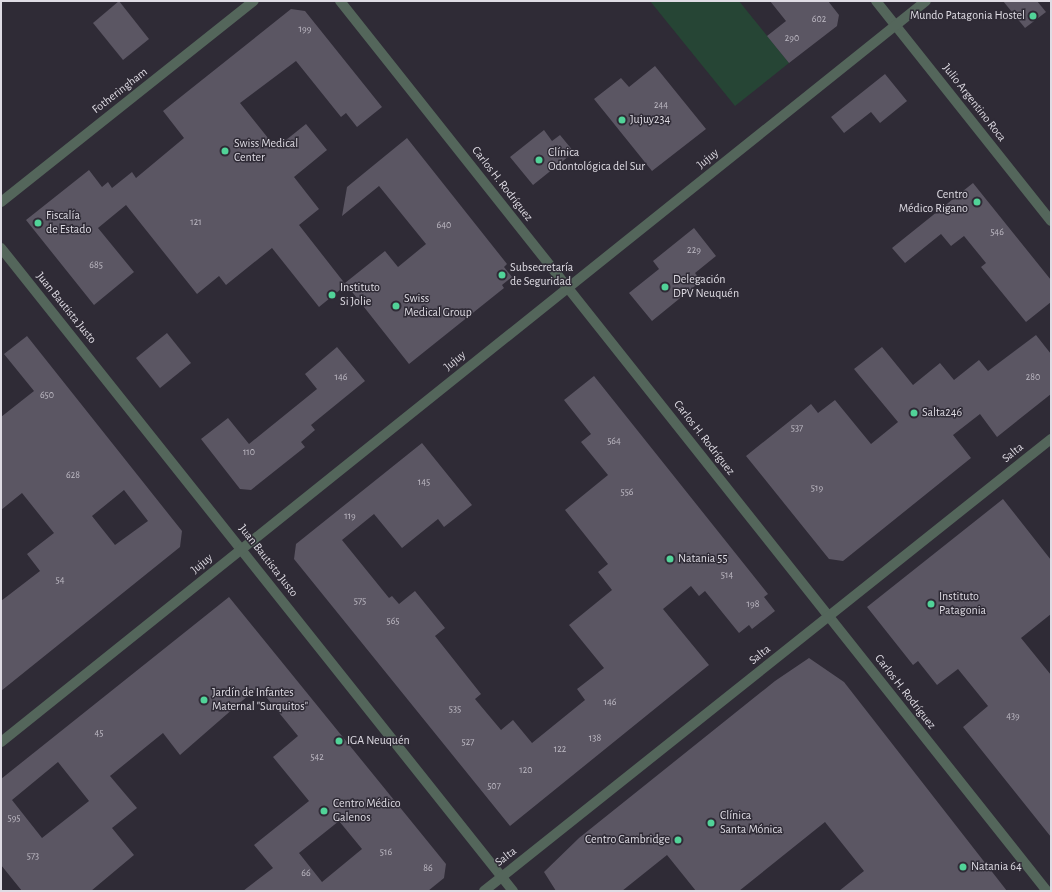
<!DOCTYPE html>
<meta charset="utf-8">
<style>
body{margin:0}
#map{position:relative;width:1052px;height:892px;overflow:hidden;background:#2f2b36;font-family:"Alegreya Sans",sans-serif}
div>[style]{position:absolute}
.green>*{inset:0;background:#264535}
.building>*{inset:0;background:#5b5663}
.minor>*{height:10px;margin:-5px;padding:0 5px;transform-origin:5px;border-radius:5px;background:#54665b}
.tertiary>*{height:10px;margin:-5px;padding:0 5px;transform-origin:5px;border-radius:5px;background:#54665b}
.dots>*{width:11px;height:11px;translate:-50% -50%;box-sizing:border-box;border:2px solid #2f2b36;border-radius:50%}
span{translate:-50% -50%;white-space:nowrap;text-align:center;line-height:1.15;-webkit-text-stroke:3px #2f2b36;paint-order:stroke}
.number-label{font-size:10px;color:#bebac4}
.number-label span{-webkit-text-stroke-width:0}
.poi-label{font-size:12px;color:#dfdce4}
.right{translate:-100% -50%;text-align:right}
.left{translate:0 -50%;text-align:left}
.street-label{font-size:12px;color:#dfdce4}
.frame{position:absolute;inset:0;border:2px solid #dfdce4;pointer-events:none}
</style>
<div id="map">
<div class="green">
<i style="clip-path:polygon(650px 1px,739px 1px,789px 63px,735px 106px)"></i>
</div>
<div class="building">
<i style="clip-path:polygon(119px 1px,149px 39px,123px 60px,93px 23px)"></i>
<i style="clip-path:polygon(770px 1px,828px 1px,839px 15px,837px 26px,789px 63px,767px 36px,786px 21px)"></i>
<i style="clip-path:polygon(1003px 1px,1037px 1px,1046px 12px,1025px 28px)"></i>
<i style="clip-path:polygon(291px 9px,305px 11px,382px 107px,357px 127px,346px 113px,341px 117px,296px 61px,240px 103px,276px 148px,306px 124px,327px 150px,294px 177px,319px 209px,299px 225px,346px 285px,319px 307px,272px 248px,226px 285px,219px 276px,197px 294px,126px 205px,98px 228px,134px 272px,94px 305px,26px 220px,89px 170px,102px 187px,108px 182px,112px 188px,132px 172px,136px 178px,184px 138px,163px 111px)"></i>
<i style="clip-path:polygon(655px 66px,706px 129px,652px 171px,594px 99px,621px 78px,629px 87px)"></i>
<i style="clip-path:polygon(885px 74px,907px 101px,880px 123px,871px 112px,844px 133px,831px 117px)"></i>
<i style="clip-path:polygon(544px 130px,552px 141px,560px 135px,574px 152px,533px 185px,510px 157px)"></i>
<i style="clip-path:polygon(407px 138px,507px 264px,504px 267px,512px 277px,502px 285px,504px 288px,409px 364px,345px 283px,385px 251px,398px 267px,426px 244px,379px 186px,342px 216px,347px 187px)"></i>
<i style="clip-path:polygon(973px 183px,1051px 280px,1051px 302px,1026px 322px,981px 267px,986px 263px,964px 236px,951px 246px,941px 234px,905px 263px,892px 248px)"></i>
<i style="clip-path:polygon(694px 228px,716px 256px,695px 273px,701px 281px,652px 321px,629px 293px,659px 269px,653px 261px)"></i>
<i style="clip-path:polygon(167px 333px,191px 363px,160px 388px,136px 358px)"></i>
<i style="clip-path:polygon(1036px 335px,1051px 354px,1051px 394px,997px 437px,980px 414px,953px 435px,971px 458px,843px 561px,829px 559px,746px 456px,811px 404px,818px 413px,835px 400px,871px 444px,898px 422px,854px 369px,882px 347px,913px 385px,940px 363px,954px 380px,979px 360px,988px 371px)"></i>
<i style="clip-path:polygon(evenodd,27px 336px,182px 531px,180px 547px,1px 691px,1px 601px,40px 571px,27px 554px,54px 533px,22px 493px,1px 510px,1px 417px,34px 391px,4px 354px,27px 336px,124px 490px,148px 521px,115px 545px,92px 516px,124px 490px)"></i>
<i style="clip-path:polygon(337px 347px,365px 381px,311px 425px,315px 430px,301px 442px,305px 447px,251px 490px,240px 489px,201px 439px,228px 418px,249px 444px,317px 389px,305px 374px)"></i>
<i style="clip-path:polygon(594px 376px,768px 594px,764px 597px,775px 611px,752px 629px,749px 625px,739px 633px,705px 591px,699px 596px,691px 586px,663px 609px,709px 665px,510px 826px,294px 559px,296px 544px,422px 443px,472px 505px,444px 527px,438px 519px,402px 548px,374px 514px,342px 540px,389px 598px,392px 596px,399px 604px,415px 591px,445px 628px,435px 636px,481px 694px,475px 699px,501px 730px,513px 720px,532px 743px,585px 700px,577px 689px,604px 668px,569px 625px,612px 590px,598px 572px,608px 564px,565px 510px,608px 475px,581px 442px,591px 434px,564px 400px)"></i>
<i style="clip-path:polygon(1003px 499px,1051px 560px,1051px 614px,1021px 638px,1051px 675px,1051px 837px,963px 727px,988px 706px,958px 669px,937px 685px,918px 661px,913px 665px,867px 607px)"></i>
<i style="clip-path:polygon(evenodd,229px 597px,446px 864px,444px 878px,428px 891px,243px 891px,273px 868px,254px 845px,309px 801px,273px 757px,298px 736px,258px 687px,180px 755px,163px 733px,110px 776px,137px 808px,112px 828px,134px 855px,91px 891px,22px 891px,1px 865px,1px 779px,229px 597px,58px 762px,89px 801px,42px 838px,12px 800px,58px 762px,229px 597px,339px 821px,362px 849px,322px 882px,299px 853px,339px 821px)"></i>
<i style="clip-path:polygon(809px 658px,844px 682px,1007px 891px,839px 891px,864px 871px,825px 822px,739px 891px,696px 891px,667px 855px,622px 891px,556px 891px,544px 872px,579px 838px,775px 681px)"></i>
</div>
<div class="minor">
<i style="left:340px;top:1px;width:1137px;rotate:51.54deg"></i>
<i style="left:1px;top:202px;width:323px;rotate:-38.5deg"></i>
<i style="left:1px;top:248px;width:822px;rotate:51.47deg"></i>
</div>
<div class="tertiary">
<i style="left:876px;top:1px;width:281px;rotate:51.5deg"></i>
<i style="left:1px;top:742px;width:1185px;rotate:-38.7deg"></i>
<i style="left:484px;top:891px;width:725px;rotate:-38.56deg"></i>
</div>
<div class="dots">
<i style="left:1033px;top:16px;background:#51d398"></i>
<i style="left:622px;top:120px;background:#51d398"></i>
<i style="left:225px;top:151px;background:#51d398"></i>
<i style="left:539px;top:160px;background:#51d398"></i>
<i style="left:977px;top:202px;background:#51d398"></i>
<i style="left:38px;top:223px;background:#51d398"></i>
<i style="left:502px;top:275px;background:#51d398"></i>
<i style="left:665px;top:287px;background:#51d398"></i>
<i style="left:332px;top:295px;background:#51d398"></i>
<i style="left:396px;top:306px;background:#51d398"></i>
<i style="left:914px;top:413px;background:#51d398"></i>
<i style="left:670px;top:559px;background:#51d398"></i>
<i style="left:931px;top:604px;background:#51d398"></i>
<i style="left:204px;top:700px;background:#51d398"></i>
<i style="left:339px;top:741px;background:#51d398"></i>
<i style="left:324px;top:811px;background:#51d398"></i>
<i style="left:711px;top:823px;background:#51d398"></i>
<i style="left:678px;top:840px;background:#51d398"></i>
<i style="left:963px;top:867px;background:#51d398"></i>
</div>
<div class="number-label">
<span style="left:819px;top:20px">602</span>
<span style="left:305px;top:30px">199</span>
<span style="left:792px;top:39px">290</span>
<span style="left:661px;top:106px">244</span>
<span style="left:196px;top:223px">121</span>
<span style="left:444px;top:226px">640</span>
<span style="left:997px;top:233px">546</span>
<span style="left:694px;top:251px">229</span>
<span style="left:96px;top:266px">685</span>
<span style="left:341px;top:378px">146</span>
<span style="left:1033px;top:378px">280</span>
<span style="left:47px;top:396px">650</span>
<span style="left:797px;top:429px">537</span>
<span style="left:614px;top:442px">564</span>
<span style="left:249px;top:453px">110</span>
<span style="left:73px;top:476px">628</span>
<span style="left:424px;top:483px">145</span>
<span style="left:817px;top:489px">519</span>
<span style="left:627px;top:493px">556</span>
<span style="left:350px;top:517px">119</span>
<span style="left:727px;top:576px">514</span>
<span style="left:60px;top:581px">54</span>
<span style="left:360px;top:602px">575</span>
<span style="left:753px;top:605px">198</span>
<span style="left:393px;top:622px">565</span>
<span style="left:610px;top:703px">146</span>
<span style="left:455px;top:710px">535</span>
<span style="left:1013px;top:717px">439</span>
<span style="left:99px;top:734px">45</span>
<span style="left:595px;top:739px">138</span>
<span style="left:468px;top:743px">527</span>
<span style="left:560px;top:750px">122</span>
<span style="left:317px;top:758px">542</span>
<span style="left:526px;top:771px">120</span>
<span style="left:494px;top:787px">507</span>
<span style="left:14px;top:819px">595</span>
<span style="left:386px;top:853px">516</span>
<span style="left:33px;top:857px">573</span>
<span style="left:428px;top:869px">86</span>
<span style="left:306px;top:874px">66</span>
</div>
<div class="poi-label">
<span class="right" style="left:1025px;top:16px">Mundo Patagonia Hostel</span>
<span class="left" style="left:630px;top:120px">Jujuy234</span>
<span class="left" style="left:234px;top:151px">Swiss Medical<br>Center</span>
<span class="left" style="left:548px;top:160px">Clínica<br>Odontológica del Sur</span>
<span class="right" style="left:968px;top:202px">Centro<br>Médico Rigano</span>
<span class="left" style="left:46px;top:223px">Fiscalía<br>de Estado</span>
<span class="left" style="left:510px;top:275px">Subsecretaría<br>de Seguridad</span>
<span class="left" style="left:673px;top:287px">Delegación<br>DPV Neuquén</span>
<span class="left" style="left:340px;top:295px">Instituto<br>Si Jolie</span>
<span class="left" style="left:404px;top:306px">Swiss<br>Medical Group</span>
<span class="left" style="left:922px;top:413px">Salta246</span>
<span class="left" style="left:678px;top:559px">Natania 55</span>
<span class="left" style="left:939px;top:604px">Instituto<br>Patagonia</span>
<span class="left" style="left:212px;top:700px">Jardín de Infantes<br>Maternal "Surquitos"</span>
<span class="left" style="left:347px;top:741px">IGA Neuquén</span>
<span class="left" style="left:333px;top:811px">Centro Médico<br>Galenos</span>
<span class="left" style="left:720px;top:823px">Clínica<br>Santa Mónica</span>
<span class="right" style="left:670px;top:840px">Centro Cambridge</span>
<span class="left" style="left:971px;top:867px">Natania 64</span>
</div>
<div class="street-label">
<span style="left:120px;top:91px;rotate:-38deg">Fotheringham</span>
<span style="left:974px;top:103px;rotate:52deg">Julio Argentino Roca</span>
<span style="left:708px;top:159px;rotate:-39deg">Jujuy</span>
<span style="left:502px;top:184px;rotate:52deg">Carlos H. Rodríguez</span>
<span style="left:66px;top:308px;rotate:51deg">Juan Bautista Justo</span>
<span style="left:455px;top:361px;rotate:-39deg">Jujuy</span>
<span style="left:704px;top:438px;rotate:52deg">Carlos H. Rodríguez</span>
<span style="left:1013px;top:453px;rotate:-39deg">Salta</span>
<span style="left:268px;top:561px;rotate:52deg">Juan Bautista Justo</span>
<span style="left:202px;top:564px;rotate:-39deg">Jujuy</span>
<span style="left:760px;top:655px;rotate:-39deg">Salta</span>
<span style="left:905px;top:692px;rotate:52deg">Carlos H. Rodríguez</span>
<span style="left:506px;top:857px;rotate:-38deg">Salta</span>
</div>
<div class="frame"></div>
</div>
